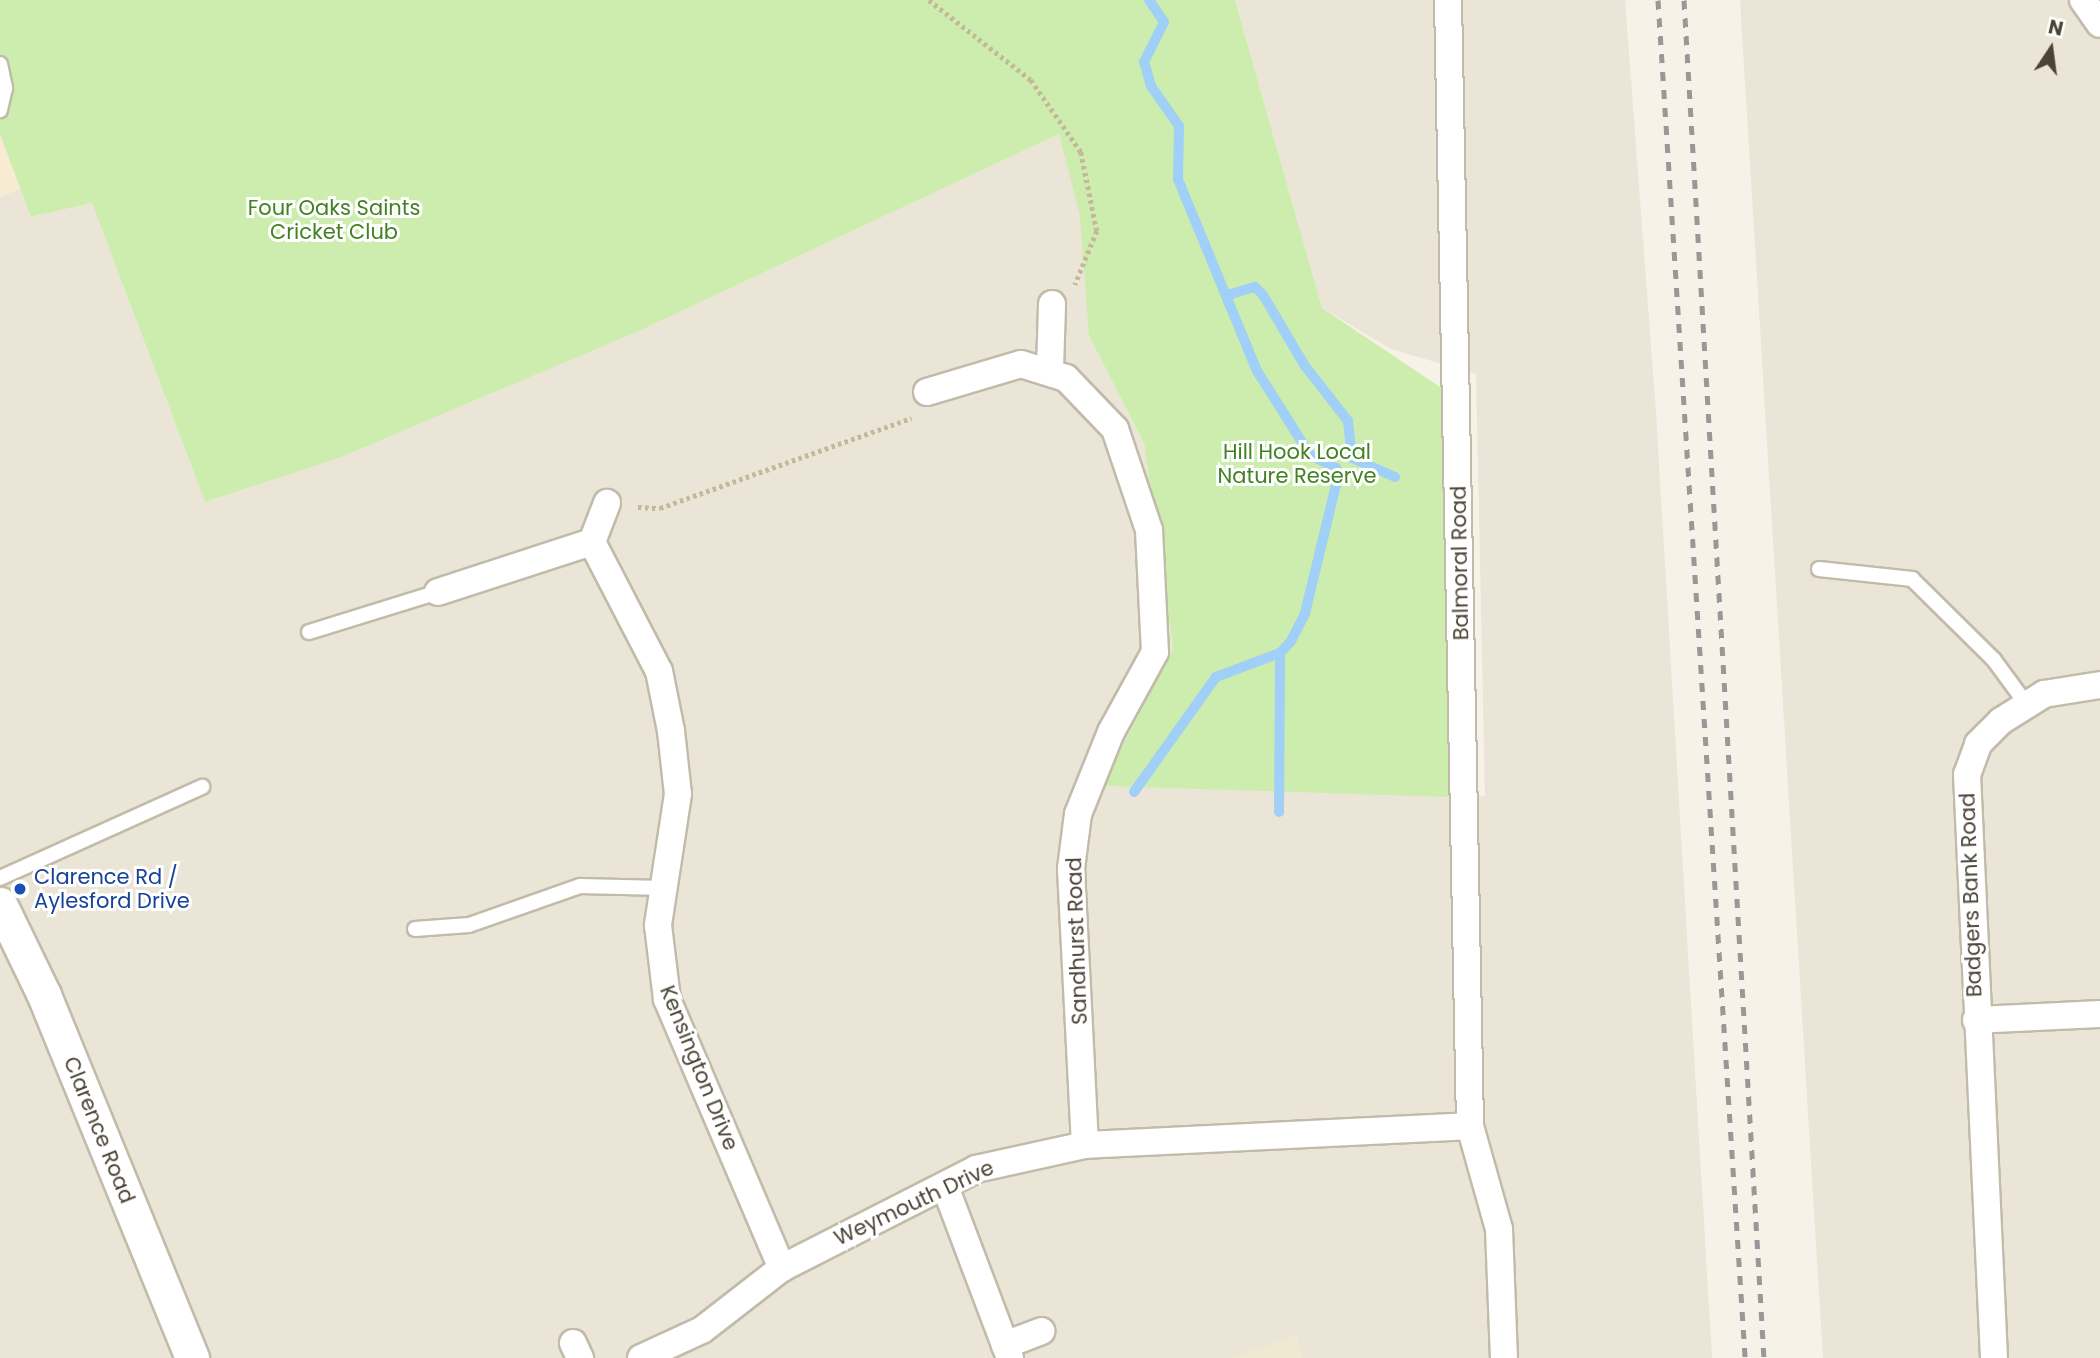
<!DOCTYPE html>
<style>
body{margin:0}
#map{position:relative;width:2100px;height:1358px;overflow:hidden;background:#f6f2e8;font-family:Poppins,sans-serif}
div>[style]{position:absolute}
.residential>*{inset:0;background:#eae5d6}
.commercial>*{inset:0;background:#f9ead2}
.education>*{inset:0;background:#f0e9d1}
.green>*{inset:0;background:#cdedae}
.stream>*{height:10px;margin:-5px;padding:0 5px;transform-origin:5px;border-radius:5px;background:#a0cff7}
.path>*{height:4.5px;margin-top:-2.25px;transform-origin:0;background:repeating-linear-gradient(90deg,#c5b89a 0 3.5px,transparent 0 7px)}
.roads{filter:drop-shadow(2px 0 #c2bbaa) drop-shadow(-2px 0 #c2bbaa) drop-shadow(0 2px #c2bbaa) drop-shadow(0 -2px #c2bbaa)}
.service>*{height:14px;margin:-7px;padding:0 7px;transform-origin:7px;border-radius:7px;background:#fff}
.minor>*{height:26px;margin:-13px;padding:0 13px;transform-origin:13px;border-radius:13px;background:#fff}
.tertiary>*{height:33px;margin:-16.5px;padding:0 16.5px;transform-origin:16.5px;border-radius:16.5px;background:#fff}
.rail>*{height:5px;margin-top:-2.5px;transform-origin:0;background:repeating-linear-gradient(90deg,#989898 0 9px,transparent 0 18px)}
.dots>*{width:19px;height:19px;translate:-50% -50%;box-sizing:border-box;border:4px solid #fff;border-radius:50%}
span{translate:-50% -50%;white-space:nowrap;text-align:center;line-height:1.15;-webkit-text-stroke:6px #fff;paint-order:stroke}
.park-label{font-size:21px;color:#428223}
.street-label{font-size:21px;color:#4a4336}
.transit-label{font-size:21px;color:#164399}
.left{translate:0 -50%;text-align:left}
.north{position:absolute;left:2016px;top:14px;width:70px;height:70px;-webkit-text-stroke:5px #fff;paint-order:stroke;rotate:13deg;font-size:19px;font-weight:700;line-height:28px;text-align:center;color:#4a4336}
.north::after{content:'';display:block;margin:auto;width:24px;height:32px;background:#4a4336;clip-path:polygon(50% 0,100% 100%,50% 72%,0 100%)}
</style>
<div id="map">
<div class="residential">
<i style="clip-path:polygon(1235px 0,1625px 0,1656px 413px,1712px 1358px,1301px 1358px,1297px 1336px,1233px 1358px,0 1358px,0 197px,21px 188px,32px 217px,92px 203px,205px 502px,339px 458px,639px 331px,1059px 134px,1084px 227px,1089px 336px,1144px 443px,1173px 648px,1103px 786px,1485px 796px,1476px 374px,1391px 349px,1322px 308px)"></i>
<i style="clip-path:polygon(1740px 0,2100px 0,2100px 1358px,1823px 1358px)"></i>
</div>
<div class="commercial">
<i style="clip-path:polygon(0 134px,21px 188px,0 197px)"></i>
</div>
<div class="education">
<i style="clip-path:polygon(1297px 1336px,1301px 1358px,1233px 1358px)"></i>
</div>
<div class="green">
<i style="clip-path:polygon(0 0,1235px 0,1322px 308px,1443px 389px,1450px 797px,1102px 786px,1173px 648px,1144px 443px,1089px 336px,1080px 216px,1059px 134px,639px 331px,339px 458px,205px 502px,92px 203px,31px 217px,0 134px)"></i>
</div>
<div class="stream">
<i style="left:1228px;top:295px;width:28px;rotate:-17deg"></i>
<i style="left:1255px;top:287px;width:11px;rotate:45deg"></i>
<i style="left:1263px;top:295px;width:82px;rotate:59.4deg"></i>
<i style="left:1305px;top:366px;width:70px;rotate:52deg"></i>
<i style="left:1348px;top:421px;width:37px;rotate:84deg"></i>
<i style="left:1352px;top:458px;width:47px;rotate:23.8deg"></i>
<i style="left:1134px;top:792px;width:141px;rotate:-54.5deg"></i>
<i style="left:1216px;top:677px;width:68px;rotate:-20.6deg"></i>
<i style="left:1280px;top:653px;width:16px;rotate:-47deg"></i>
<i style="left:1291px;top:641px;width:31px;rotate:-63deg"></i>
<i style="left:1305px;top:613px;width:136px;rotate:-76.4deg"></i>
<i style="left:1337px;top:481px;width:13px;rotate:-94deg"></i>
<i style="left:1336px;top:468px;width:29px;rotate:-153deg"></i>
<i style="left:1310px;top:455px;width:99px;rotate:-122.2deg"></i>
<i style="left:1257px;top:371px;width:208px;rotate:-112.4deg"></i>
<i style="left:1178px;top:179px;width:53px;rotate:-88.9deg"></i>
<i style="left:1179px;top:126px;width:49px;rotate:-125deg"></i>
<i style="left:1151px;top:86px;width:25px;rotate:-106deg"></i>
<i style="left:1144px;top:62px;width:45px;rotate:-63.4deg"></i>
<i style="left:1164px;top:22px;width:27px;rotate:-124deg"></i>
<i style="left:1279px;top:812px;width:159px;rotate:-89.6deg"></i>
</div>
<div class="path">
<i style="left:929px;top:0;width:130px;rotate:38.1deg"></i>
<i style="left:1031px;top:80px;width:88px;rotate:55.2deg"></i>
<i style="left:1081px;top:152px;width:81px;rotate:78.6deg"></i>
<i style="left:1097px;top:231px;width:58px;rotate:112.2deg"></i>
<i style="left:638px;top:507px;width:22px;rotate:3deg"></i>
<i style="left:660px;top:508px;width:267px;rotate:-19.7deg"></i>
</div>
<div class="roads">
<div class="service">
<i style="left:0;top:64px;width:25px;rotate:78deg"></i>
<i style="left:5px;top:88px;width:23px;rotate:103deg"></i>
<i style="left:1819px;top:569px;width:94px;rotate:6.1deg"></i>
<i style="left:1912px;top:579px;width:115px;rotate:44.6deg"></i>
<i style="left:1994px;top:660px;width:56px;rotate:53.7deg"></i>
<i style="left:309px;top:632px;width:135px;rotate:-17.2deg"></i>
<i style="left:0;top:878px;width:222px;rotate:-24.3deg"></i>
<i style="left:415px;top:929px;width:54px;rotate:-4.2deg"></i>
<i style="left:469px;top:925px;width:118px;rotate:-19.4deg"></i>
<i style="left:580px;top:886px;width:84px;rotate:1.4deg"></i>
</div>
<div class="minor">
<i style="left:1448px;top:0;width:1126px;rotate:88.88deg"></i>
<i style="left:1470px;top:1126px;width:107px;rotate:74.3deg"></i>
<i style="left:1499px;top:1229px;width:129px;rotate:87.8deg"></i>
<i style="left:2083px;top:0;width:29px;rotate:55deg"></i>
<i style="left:1050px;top:369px;width:65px;rotate:-88.2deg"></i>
<i style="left:927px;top:392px;width:98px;rotate:-16.6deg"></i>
<i style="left:1021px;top:364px;width:47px;rotate:17.3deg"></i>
<i style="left:1066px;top:378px;width:71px;rotate:46.1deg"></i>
<i style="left:1115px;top:429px;width:107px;rotate:71.4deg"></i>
<i style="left:1149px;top:530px;width:122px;rotate:87.2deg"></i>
<i style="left:1155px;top:652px;width:91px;rotate:118.8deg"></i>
<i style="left:1111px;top:732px;width:88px;rotate:111.9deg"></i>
<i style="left:1078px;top:814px;width:55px;rotate:97.3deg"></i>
<i style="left:1071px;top:869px;width:276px;rotate:87.1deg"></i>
<i style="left:592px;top:542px;width:145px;rotate:62.6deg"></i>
<i style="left:659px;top:671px;width:61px;rotate:78.7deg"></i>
<i style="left:671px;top:731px;width:63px;rotate:83.7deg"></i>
<i style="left:678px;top:794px;width:133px;rotate:98.7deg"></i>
<i style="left:658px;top:925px;width:75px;rotate:83.1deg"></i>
<i style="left:667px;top:999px;width:293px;rotate:66.9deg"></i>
<i style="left:438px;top:592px;width:162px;rotate:-18deg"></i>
<i style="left:592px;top:542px;width:42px;rotate:-69deg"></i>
<i style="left:1976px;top:1020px;width:124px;rotate:-2.8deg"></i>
<i style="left:946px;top:1189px;width:167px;rotate:69.3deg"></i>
<i style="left:573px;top:1343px;width:17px;rotate:65deg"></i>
<i style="left:641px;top:1358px;width:67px;rotate:-24.7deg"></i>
<i style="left:702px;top:1330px;width:101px;rotate:-37.8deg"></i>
<i style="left:782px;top:1268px;width:218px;rotate:-27deg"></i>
<i style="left:976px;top:1169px;width:112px;rotate:-12.4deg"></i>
<i style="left:1085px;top:1145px;width:385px;rotate:-2.8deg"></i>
<i style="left:1010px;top:1358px;width:14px;rotate:-111deg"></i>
<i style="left:1005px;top:1345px;width:39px;rotate:-21deg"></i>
<i style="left:1994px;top:1358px;width:584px;rotate:-92.65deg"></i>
<i style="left:1967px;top:775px;width:33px;rotate:-70deg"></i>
<i style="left:1978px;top:744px;width:33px;rotate:-45deg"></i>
<i style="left:2001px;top:721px;width:51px;rotate:-32.1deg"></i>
<i style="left:2044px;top:694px;width:57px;rotate:-9.1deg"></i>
</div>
<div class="tertiary">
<i style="left:0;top:904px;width:101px;rotate:64.2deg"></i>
<i style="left:44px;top:995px;width:392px;rotate:67.8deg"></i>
</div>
</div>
<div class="rail">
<i style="left:1658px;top:0;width:1361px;rotate:86.33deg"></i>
<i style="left:1684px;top:0;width:1360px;rotate:86.63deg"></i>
</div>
<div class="dots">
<i style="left:20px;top:889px;background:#1a4fb4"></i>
</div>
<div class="park-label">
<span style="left:334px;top:220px">Four Oaks Saints<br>Cricket Club</span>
<span style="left:1297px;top:464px">Hill Hook Local<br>Nature Reserve</span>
</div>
<div class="street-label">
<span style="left:1460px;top:563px;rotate:-91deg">Balmoral Road</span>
<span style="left:1971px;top:895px;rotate:-92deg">Badgers Bank Road</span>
<span style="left:1077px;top:941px;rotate:-92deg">Sandhurst Road</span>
<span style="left:699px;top:1068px;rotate:68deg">Kensington Drive</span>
<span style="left:99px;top:1130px;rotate:68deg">Clarence Road</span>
<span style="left:914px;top:1203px;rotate:-25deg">Weymouth Drive</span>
</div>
<div class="transit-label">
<span class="left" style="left:34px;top:889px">Clarence Rd /<br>Aylesford Drive</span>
</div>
<div class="north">N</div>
</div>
